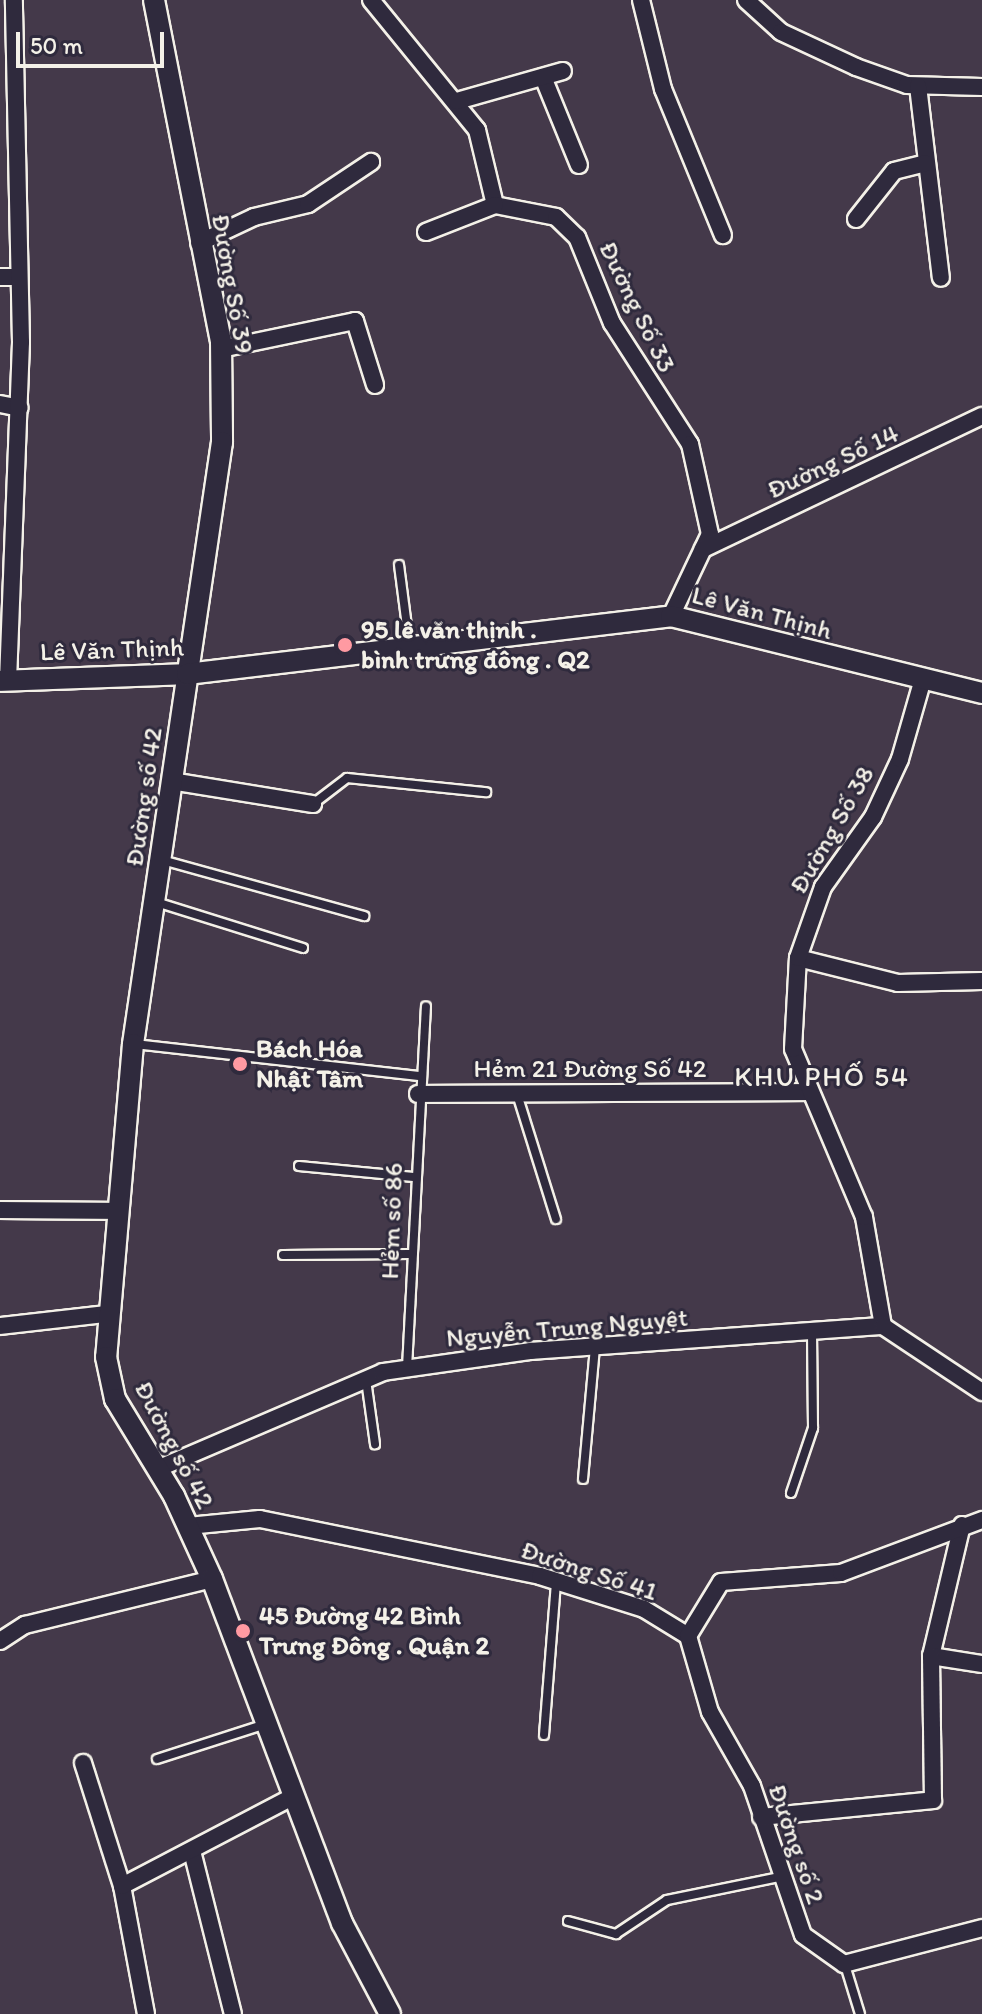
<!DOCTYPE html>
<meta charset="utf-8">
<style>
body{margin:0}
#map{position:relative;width:982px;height:2014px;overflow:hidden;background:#44394a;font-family:Itim,sans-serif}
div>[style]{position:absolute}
.roads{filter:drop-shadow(2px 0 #f4f1e8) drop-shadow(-2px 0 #f4f1e8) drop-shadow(0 2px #f4f1e8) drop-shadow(0 -2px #f4f1e8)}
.service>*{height:8px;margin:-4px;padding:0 4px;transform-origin:4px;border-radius:4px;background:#2f2a3d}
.minor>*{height:16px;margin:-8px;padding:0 8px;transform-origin:8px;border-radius:8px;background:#2f2a3d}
.tertiary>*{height:20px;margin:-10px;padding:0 10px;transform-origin:10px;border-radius:10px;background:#2f2a3d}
.dots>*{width:22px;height:22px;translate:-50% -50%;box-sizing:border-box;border:4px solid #2f2a3d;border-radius:50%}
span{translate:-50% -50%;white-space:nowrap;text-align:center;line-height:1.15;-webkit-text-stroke:6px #2f2a3d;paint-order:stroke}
.street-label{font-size:26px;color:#f4f1e8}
.poi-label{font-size:26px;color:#f4f1e8;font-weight:700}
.left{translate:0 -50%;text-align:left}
.neighbourhood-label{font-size:28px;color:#f4f1e8;letter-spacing:2px}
.scale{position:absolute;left:16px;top:32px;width:148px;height:36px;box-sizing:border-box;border:4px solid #f4f1e8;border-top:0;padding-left:10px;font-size:24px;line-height:28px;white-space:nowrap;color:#f4f1e8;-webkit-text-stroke:6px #2f2a3d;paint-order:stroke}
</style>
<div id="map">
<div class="roads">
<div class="service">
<i style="left:399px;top:565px;width:78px;rotate:82.6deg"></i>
<i style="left:313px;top:804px;width:43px;rotate:-37.4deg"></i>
<i style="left:347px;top:778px;width:140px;rotate:5.8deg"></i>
<i style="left:162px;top:860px;width:210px;rotate:15.5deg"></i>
<i style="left:156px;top:902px;width:154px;rotate:17.4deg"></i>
<i style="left:134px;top:1044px;width:287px;rotate:6.4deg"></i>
<i style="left:517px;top:1094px;width:131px;rotate:72.7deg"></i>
<i style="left:299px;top:1166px;width:115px;rotate:5.5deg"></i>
<i style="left:283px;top:1255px;width:127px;rotate:-0.5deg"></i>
<i style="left:407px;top:1368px;width:362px;rotate:-87deg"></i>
<i style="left:366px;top:1380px;width:65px;rotate:82deg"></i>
<i style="left:583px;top:1479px;width:133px;rotate:-84.8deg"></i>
<i style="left:791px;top:1493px;width:69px;rotate:-71.3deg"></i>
<i style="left:813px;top:1428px;width:97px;rotate:-90.6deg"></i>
<i style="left:544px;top:1735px;width:153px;rotate:-85.5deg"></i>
<i style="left:157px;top:1759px;width:114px;rotate:-17.8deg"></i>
<i style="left:568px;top:1921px;width:50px;rotate:15.2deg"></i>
<i style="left:616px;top:1934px;width:61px;rotate:-33.7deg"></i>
<i style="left:667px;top:1900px;width:114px;rotate:-11.6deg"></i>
<i style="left:845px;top:1965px;width:51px;rotate:73deg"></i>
</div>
<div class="minor">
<i style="left:371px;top:0;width:168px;rotate:50.8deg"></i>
<i style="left:477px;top:130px;width:77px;rotate:76.5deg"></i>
<i style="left:495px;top:205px;width:62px;rotate:11.1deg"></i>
<i style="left:556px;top:217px;width:29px;rotate:44deg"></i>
<i style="left:577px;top:237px;width:93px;rotate:67.9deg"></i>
<i style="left:612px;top:323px;width:144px;rotate:57.2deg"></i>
<i style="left:690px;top:444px;width:92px;rotate:77.5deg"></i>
<i style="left:710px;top:534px;width:91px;rotate:115.4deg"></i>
<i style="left:641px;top:0;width:92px;rotate:76.1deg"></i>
<i style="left:663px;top:89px;width:158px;rotate:67.7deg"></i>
<i style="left:746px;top:0;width:47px;rotate:42.4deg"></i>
<i style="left:781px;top:32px;width:83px;rotate:25deg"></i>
<i style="left:856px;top:67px;width:54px;rotate:19.4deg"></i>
<i style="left:907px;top:85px;width:75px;rotate:1.5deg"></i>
<i style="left:543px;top:77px;width:95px;rotate:67.8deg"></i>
<i style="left:918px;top:86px;width:193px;rotate:83.2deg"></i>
<i style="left:457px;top:101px;width:110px;rotate:-15.8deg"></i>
<i style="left:856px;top:219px;width:61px;rotate:-51.6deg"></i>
<i style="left:894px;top:171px;width:32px;rotate:-14deg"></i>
<i style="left:426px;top:232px;width:74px;rotate:-21.4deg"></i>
<i style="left:199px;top:243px;width:61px;rotate:-25.3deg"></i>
<i style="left:254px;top:217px;width:56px;rotate:-13.5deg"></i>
<i style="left:308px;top:204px;width:76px;rotate:-33.7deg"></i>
<i style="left:0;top:277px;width:17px"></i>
<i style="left:221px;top:349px;width:137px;rotate:-11.8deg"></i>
<i style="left:355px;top:321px;width:67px;rotate:72.6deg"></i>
<i style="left:0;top:404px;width:20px;rotate:11deg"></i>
<i style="left:703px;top:549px;width:309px;rotate:-25.5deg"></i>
<i style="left:8px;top:681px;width:339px;rotate:-87.8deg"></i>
<i style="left:21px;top:342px;width:342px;rotate:-91.2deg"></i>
<i style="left:171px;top:781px;width:144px;rotate:9.2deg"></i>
<i style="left:798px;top:958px;width:103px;rotate:14deg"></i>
<i style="left:898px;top:983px;width:84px;rotate:-1.4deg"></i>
<i style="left:418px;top:1094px;width:392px;rotate:-0.3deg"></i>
<i style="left:0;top:1210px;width:119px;rotate:0.5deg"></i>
<i style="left:0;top:1326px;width:106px;rotate:-6.5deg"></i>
<i style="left:883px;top:1326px;width:111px;rotate:-99.9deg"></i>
<i style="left:864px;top:1217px;width:182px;rotate:-112.9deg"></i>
<i style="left:793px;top:1049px;width:91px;rotate:-86.9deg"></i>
<i style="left:798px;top:958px;width:75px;rotate:-70.6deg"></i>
<i style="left:823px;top:887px;width:86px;rotate:-54.5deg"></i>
<i style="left:873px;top:817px;width:64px;rotate:-65deg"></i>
<i style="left:900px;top:759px;width:83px;rotate:-74deg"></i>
<i style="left:157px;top:1469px;width:246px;rotate:-23.2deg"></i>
<i style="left:383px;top:1372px;width:149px;rotate:-8.1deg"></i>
<i style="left:531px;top:1351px;width:353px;rotate:-4.1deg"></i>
<i style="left:883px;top:1326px;width:119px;rotate:33.7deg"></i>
<i style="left:962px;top:1525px;width:135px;rotate:103.3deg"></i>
<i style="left:931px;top:1656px;width:52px;rotate:8.9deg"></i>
<i style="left:188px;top:1526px;width:72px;rotate:-5.6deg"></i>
<i style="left:260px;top:1519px;width:286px;rotate:11.5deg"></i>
<i style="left:540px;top:1576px;width:109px;rotate:17.6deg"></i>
<i style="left:644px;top:1609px;width:52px;rotate:31.5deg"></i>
<i style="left:688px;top:1636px;width:79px;rotate:73.9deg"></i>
<i style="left:710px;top:1712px;width:85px;rotate:60.4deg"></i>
<i style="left:752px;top:1786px;width:157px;rotate:71.1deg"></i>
<i style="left:803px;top:1935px;width:50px;rotate:35.3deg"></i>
<i style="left:844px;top:1964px;width:143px;rotate:-14.6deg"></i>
<i style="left:688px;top:1636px;width:63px;rotate:-58.6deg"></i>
<i style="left:721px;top:1582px;width:120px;rotate:-4.3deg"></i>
<i style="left:841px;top:1573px;width:151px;rotate:-20.6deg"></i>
<i style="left:0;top:1641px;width:30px;rotate:-33deg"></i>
<i style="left:25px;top:1625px;width:193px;rotate:-13.8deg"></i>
<i style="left:83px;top:1763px;width:129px;rotate:72.4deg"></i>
<i style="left:761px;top:1817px;width:173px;rotate:-5.6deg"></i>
<i style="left:933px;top:1800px;width:144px;rotate:-90.8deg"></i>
<i style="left:192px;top:1851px;width:168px;rotate:75.9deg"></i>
<i style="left:146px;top:2014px;width:130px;rotate:-100.6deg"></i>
<i style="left:122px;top:1886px;width:194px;rotate:-27.6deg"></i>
</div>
<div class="tertiary">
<i style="left:154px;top:0;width:348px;rotate:78.9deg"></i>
<i style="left:221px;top:341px;width:101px;rotate:89.4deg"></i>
<i style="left:222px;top:442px;width:609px;rotate:98.41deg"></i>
<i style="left:133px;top:1044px;width:314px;rotate:94.9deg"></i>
<i style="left:106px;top:1357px;width:43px;rotate:77.9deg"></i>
<i style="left:115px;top:1399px;width:114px;rotate:58.7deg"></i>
<i style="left:174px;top:1496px;width:91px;rotate:65.4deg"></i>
<i style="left:212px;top:1579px;width:368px;rotate:69.3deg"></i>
<i style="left:342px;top:1923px;width:103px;rotate:62.2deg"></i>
<i style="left:0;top:681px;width:187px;rotate:-2.1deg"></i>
<i style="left:187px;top:674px;width:487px;rotate:-6.8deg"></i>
<i style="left:671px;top:616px;width:320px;rotate:13.9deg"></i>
</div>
</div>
<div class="dots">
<i style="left:345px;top:645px;background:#ff9aa2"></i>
<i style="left:240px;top:1064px;background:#ff9aa2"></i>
<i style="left:243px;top:1631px;background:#ff9aa2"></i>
</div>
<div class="street-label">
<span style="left:232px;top:284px;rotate:80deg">Đường Số 39</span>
<span style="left:637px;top:307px;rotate:64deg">Đường Số 33</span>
<span style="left:833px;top:462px;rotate:-25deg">Đường Số 14</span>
<span style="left:762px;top:613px;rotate:15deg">Lê Văn Thịnh</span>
<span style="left:112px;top:650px;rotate:-2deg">Lê Văn Thịnh</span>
<span style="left:144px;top:797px;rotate:-82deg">Đường số 42</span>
<span style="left:832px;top:830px;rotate:-60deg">Đường Số 38</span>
<span style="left:590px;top:1069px">Hẻm 21 Đường Số 42</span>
<span style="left:392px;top:1221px;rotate:-88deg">Hẻm số 86</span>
<span style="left:567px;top:1328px;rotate:-5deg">Nguyễn Trung Nguyệt</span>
<span style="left:174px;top:1445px;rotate:62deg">Đường số 42</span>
<span style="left:589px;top:1571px;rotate:18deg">Đường Số 41</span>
<span style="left:796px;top:1844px;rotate:71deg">Đường số 2</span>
</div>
<div class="poi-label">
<span class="left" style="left:361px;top:645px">95 lê văn thịnh .<br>bình trưng đông . Q2</span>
<span class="left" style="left:256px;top:1064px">Bách Hóa<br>Nhật Tâm</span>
<span class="left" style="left:259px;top:1631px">45 Đường 42 Bình<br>Trưng Đông . Quận 2</span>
</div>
<div class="neighbourhood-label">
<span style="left:822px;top:1076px">KHU PHỐ 54</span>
</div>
<div class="scale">50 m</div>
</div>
